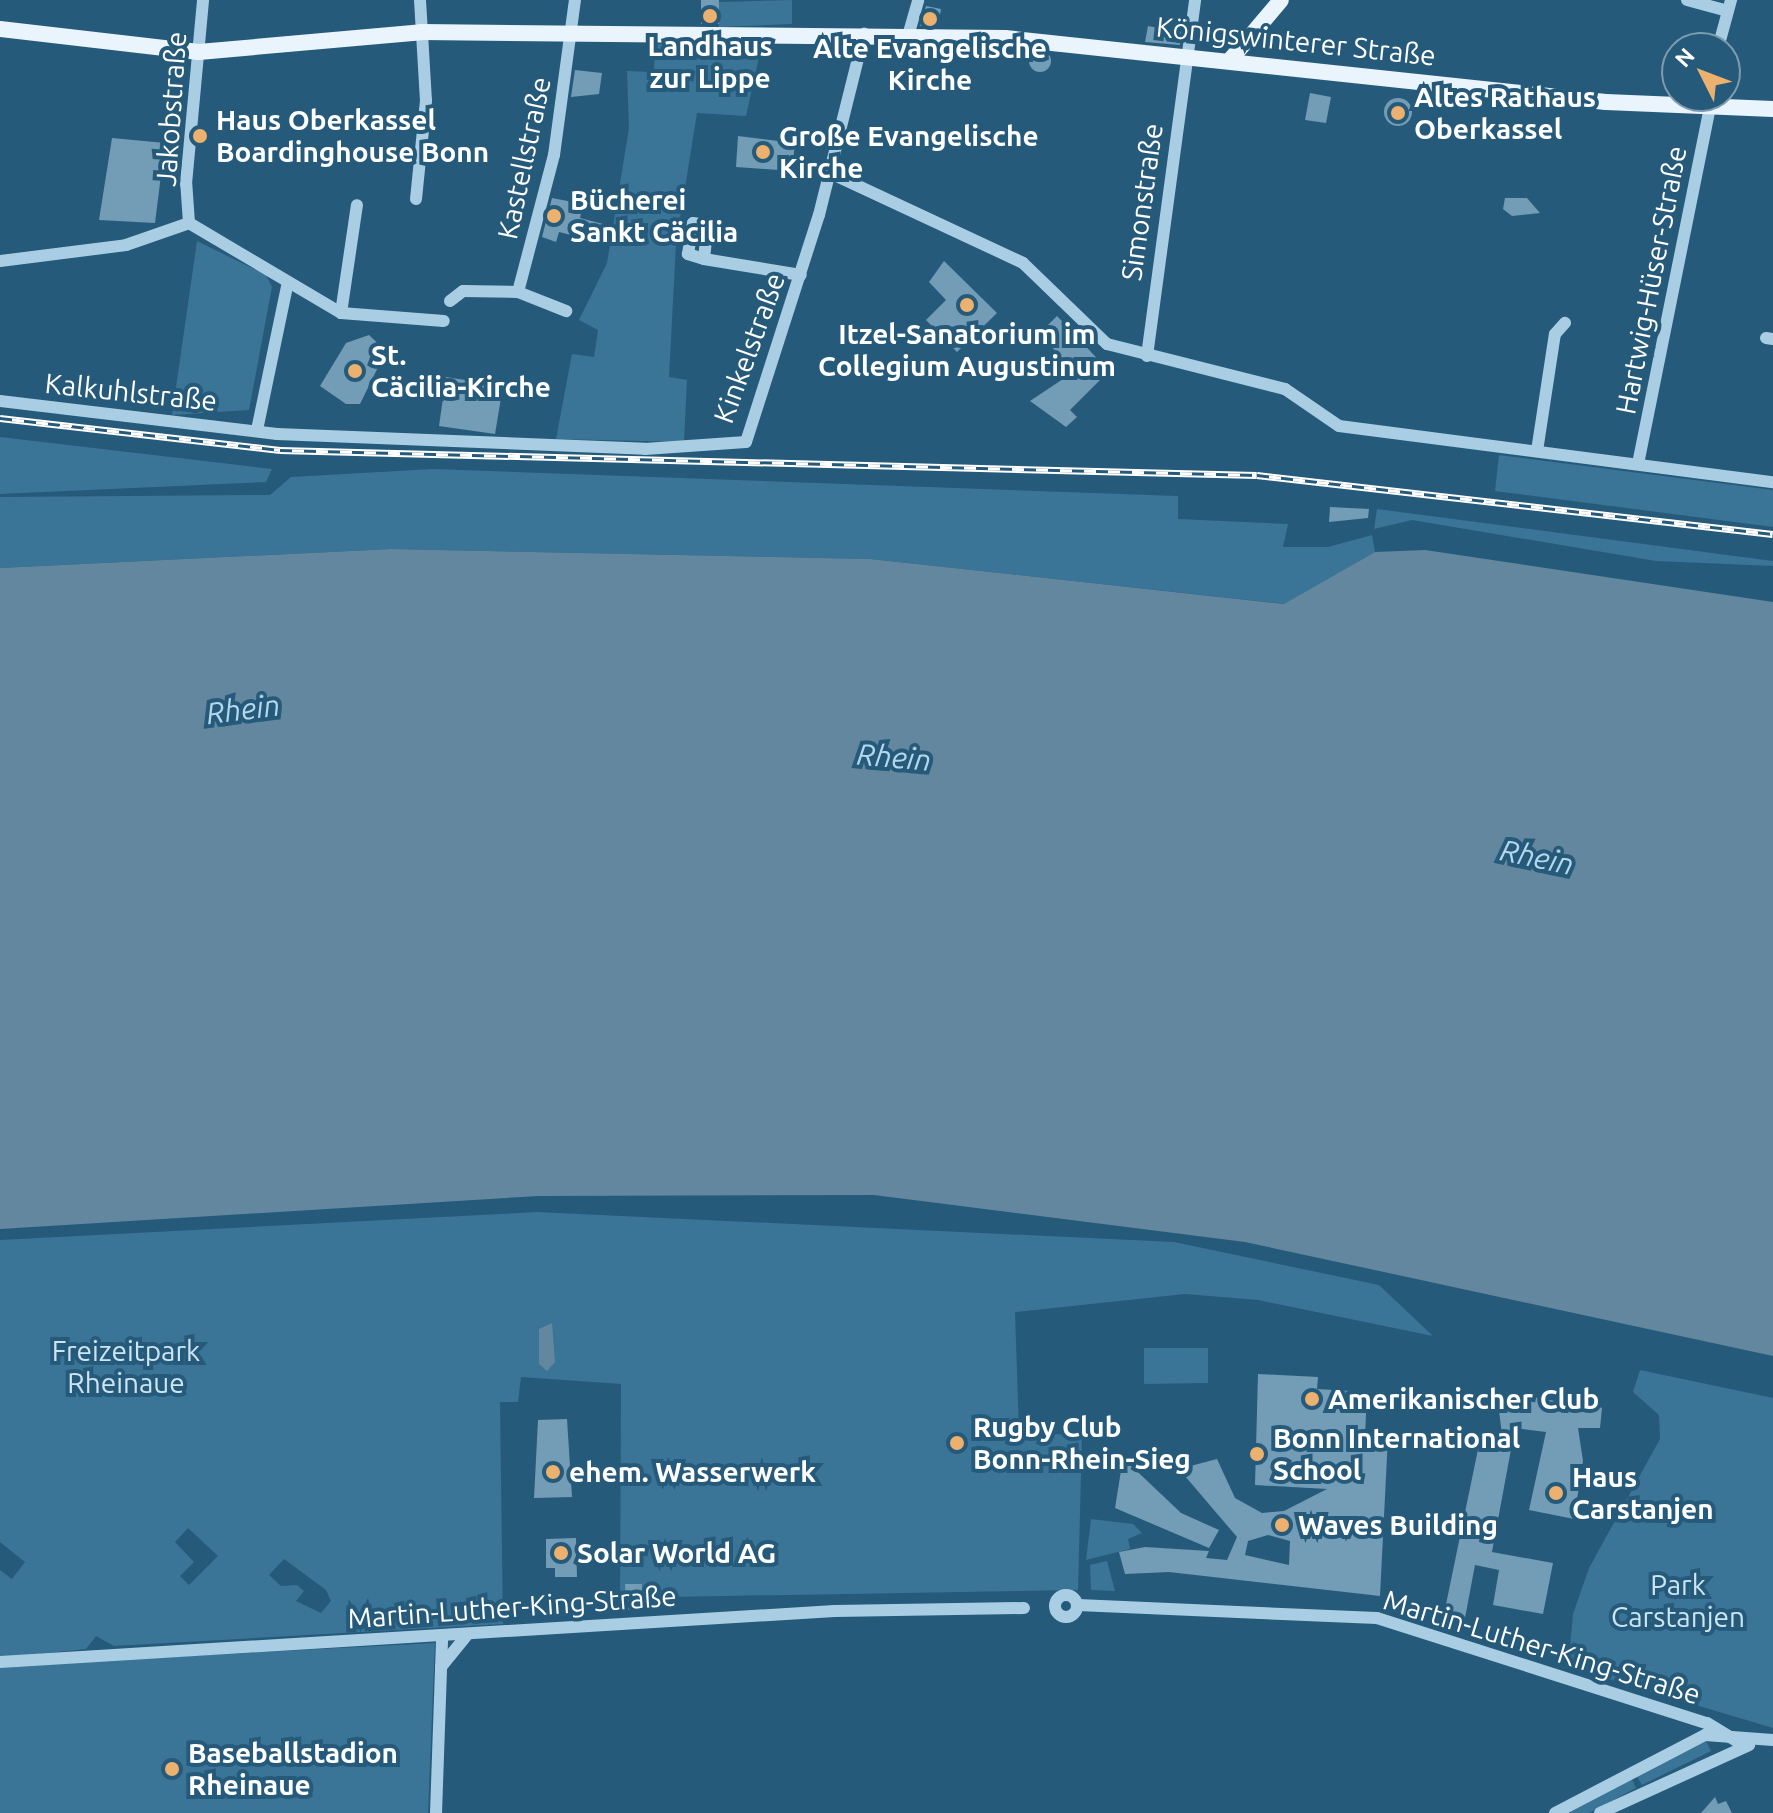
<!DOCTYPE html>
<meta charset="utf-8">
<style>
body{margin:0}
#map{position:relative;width:1773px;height:1813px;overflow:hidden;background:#265a7a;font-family:Ubuntu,sans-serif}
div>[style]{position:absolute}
.green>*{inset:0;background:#3a7497}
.water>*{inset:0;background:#62879e}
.building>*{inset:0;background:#739cb6}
.round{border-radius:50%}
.minor>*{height:12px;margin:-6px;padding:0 6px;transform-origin:6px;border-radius:6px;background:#a9cee3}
.minor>.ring{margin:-6px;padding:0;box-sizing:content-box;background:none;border:12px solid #a9cee3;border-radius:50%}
.major>*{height:16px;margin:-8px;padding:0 8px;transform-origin:8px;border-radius:8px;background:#e9f4fc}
.rail>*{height:7px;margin-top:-3.5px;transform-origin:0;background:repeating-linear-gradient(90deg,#265a7a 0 12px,#fff 0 24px);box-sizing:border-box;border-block:2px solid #fff}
.dots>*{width:22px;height:22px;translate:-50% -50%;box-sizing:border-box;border:4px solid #265a7a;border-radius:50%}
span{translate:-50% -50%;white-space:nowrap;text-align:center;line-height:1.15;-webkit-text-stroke:8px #265a7a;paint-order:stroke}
.street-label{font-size:28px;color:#fff}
.poi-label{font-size:28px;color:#fff;font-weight:700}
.left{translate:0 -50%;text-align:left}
.park-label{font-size:28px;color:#cce5f3}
.water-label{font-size:30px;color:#b5d7eb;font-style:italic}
.north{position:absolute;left:1661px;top:32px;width:80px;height:80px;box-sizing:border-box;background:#265a7a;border:2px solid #7d9caf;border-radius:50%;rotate:312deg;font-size:22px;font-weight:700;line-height:32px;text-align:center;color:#fff}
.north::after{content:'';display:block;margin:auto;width:28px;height:36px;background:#ecb16f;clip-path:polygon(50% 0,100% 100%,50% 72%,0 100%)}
</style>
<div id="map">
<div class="green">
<i style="clip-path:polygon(792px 0,792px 24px,719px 27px,719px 2px)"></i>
<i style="clip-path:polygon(762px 43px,746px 116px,697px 113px,676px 244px,669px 377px,687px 380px,684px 442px,556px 439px,572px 354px,594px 357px,598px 330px,579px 320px,607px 263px,629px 128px,627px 71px,654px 72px,655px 44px)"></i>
<i style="clip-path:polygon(197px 241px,266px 275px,272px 287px,249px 410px,172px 415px)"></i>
<i style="clip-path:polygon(0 437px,272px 469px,266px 482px,0 494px)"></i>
<i style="clip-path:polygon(1499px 455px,1773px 490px,1773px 527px,1495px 491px)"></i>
<i style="clip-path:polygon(433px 469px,1178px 496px,1178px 519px,1288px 524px,1283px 547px,1328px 547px,1372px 535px,1375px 552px,1285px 604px,870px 559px,391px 549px,0 568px,0 497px,270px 495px,291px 477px)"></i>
<i style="clip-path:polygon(1377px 509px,1773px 561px,1773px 566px,1656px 561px,1412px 520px,1374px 529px)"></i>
<i style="clip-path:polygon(evenodd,537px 1212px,1174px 1242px,1379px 1285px,1433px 1336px,1258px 1300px,1185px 1294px,1015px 1312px,1019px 1431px,1082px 1436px,1078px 1590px,669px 1597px,662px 1606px,620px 1610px,621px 1384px,521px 1377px,518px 1402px,500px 1402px,503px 1624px,114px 1646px,96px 1636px,86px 1649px,0 1658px,0 1570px,12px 1579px,25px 1562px,0 1542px,0 1240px,537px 1212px,188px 1528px,218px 1556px,189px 1585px,180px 1576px,194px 1562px,175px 1542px,188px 1528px,537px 1212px,284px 1559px,326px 1590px,331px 1601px,321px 1613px,296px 1601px,304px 1591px,297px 1585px,281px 1586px,269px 1575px,284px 1559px)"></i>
<i style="clip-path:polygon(1144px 1348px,1208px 1348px,1208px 1383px,1144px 1384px)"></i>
<i style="clip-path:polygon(1640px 1370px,1773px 1398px,1773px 1728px,1568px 1667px,1573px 1614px,1589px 1568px,1660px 1439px,1659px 1415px,1633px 1392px)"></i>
<i style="clip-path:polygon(1091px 1519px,1133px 1524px,1142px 1533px,1128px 1539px,1130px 1549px,1086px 1560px)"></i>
<i style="clip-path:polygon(1107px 1561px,1115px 1591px,1091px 1590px,1090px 1565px)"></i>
<i style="clip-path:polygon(435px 1643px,428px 1813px,0 1813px,0 1666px)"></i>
<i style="clip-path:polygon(1706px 1741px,1711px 1751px,1642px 1785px,1636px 1775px)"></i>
<i style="clip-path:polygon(1631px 1777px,1636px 1788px,1589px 1813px,1565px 1813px)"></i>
</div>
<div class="water">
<i style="clip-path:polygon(391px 549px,870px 559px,1284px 604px,1375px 552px,1425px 550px,1773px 602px,1773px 1356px,1245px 1242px,874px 1195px,538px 1196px,0 1229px,0 568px)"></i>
<i style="clip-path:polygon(552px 1323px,555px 1362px,547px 1371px,539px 1364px,539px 1329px)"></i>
</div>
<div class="building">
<i style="clip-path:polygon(701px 0,719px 0,719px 24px,701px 24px)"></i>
<i style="clip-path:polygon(926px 6px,941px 9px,938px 26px,920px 26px)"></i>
<i style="clip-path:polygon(1148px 26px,1182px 32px,1180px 45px,1145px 42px)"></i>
<i class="round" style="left:1029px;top:50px;width:22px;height:22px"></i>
<i style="clip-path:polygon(575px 70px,602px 73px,599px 94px,571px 97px)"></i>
<i style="clip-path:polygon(1310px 93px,1331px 97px,1326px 123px,1305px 120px)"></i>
<i class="round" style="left:1384px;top:98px;width:28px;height:28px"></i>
<i style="clip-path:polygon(738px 136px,795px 143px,792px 171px,736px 167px)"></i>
<i style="clip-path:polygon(112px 138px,165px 143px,155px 223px,99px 220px)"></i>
<i style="clip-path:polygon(552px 198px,583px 204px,580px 218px,607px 225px,603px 243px,559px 232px,556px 242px,542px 237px)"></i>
<i style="clip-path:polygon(1505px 198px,1527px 198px,1540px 213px,1512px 216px,1503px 209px)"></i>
<i style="clip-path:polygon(944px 261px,997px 313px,957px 352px,926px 320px,946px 300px,929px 282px)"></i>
<i style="clip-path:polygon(1057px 316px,1109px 371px,1070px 410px,1077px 417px,1066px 427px,1030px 401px,1075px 371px,1039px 334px)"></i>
<i style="clip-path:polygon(369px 335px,386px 351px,360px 404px,346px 404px,320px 386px,346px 343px)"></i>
<i style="clip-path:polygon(446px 377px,503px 386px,495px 434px,439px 426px)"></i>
<i style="clip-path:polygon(1330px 507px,1369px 509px,1368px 518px,1329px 522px)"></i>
<i style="clip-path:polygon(evenodd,1258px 1374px,1318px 1377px,1317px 1389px,1367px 1392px,1365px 1436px,1388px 1437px,1380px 1596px,1169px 1572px,1125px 1574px,1119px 1552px,1145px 1547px,1209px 1551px,1206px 1558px,1227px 1560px,1237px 1537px,1179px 1469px,1217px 1459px,1235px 1498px,1262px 1513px,1284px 1511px,1327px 1489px,1255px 1485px,1258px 1374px,1268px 1535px,1290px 1541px,1289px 1565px,1245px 1555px,1248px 1541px,1268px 1535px)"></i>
<i style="clip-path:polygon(1507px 1392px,1571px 1404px,1582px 1398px,1602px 1408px,1600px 1428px,1578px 1428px,1583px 1461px,1574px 1519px,1529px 1510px,1546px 1432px,1515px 1428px,1492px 1552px,1553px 1563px,1543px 1614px,1493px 1605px,1499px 1570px,1475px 1565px,1465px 1618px,1444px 1614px,1482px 1430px,1502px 1434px,1499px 1411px)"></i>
<i style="clip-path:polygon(567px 1419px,572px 1497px,534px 1498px,538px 1420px)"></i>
<i style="clip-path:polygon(1123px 1458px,1181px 1513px,1219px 1530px,1209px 1548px,1115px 1508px)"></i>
<i style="clip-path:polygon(576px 1538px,577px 1577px,555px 1577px,555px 1568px,546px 1568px,546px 1539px)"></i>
<i style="clip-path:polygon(625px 1584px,642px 1584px,641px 1609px,626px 1610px)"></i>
<i style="clip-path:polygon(1715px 1797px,1718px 1804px,1726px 1801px,1732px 1813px,1701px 1813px)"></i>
</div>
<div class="minor">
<i style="left:1687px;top:0;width:42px;rotate:15deg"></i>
<i style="left:908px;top:36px;width:37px;rotate:-74deg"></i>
<i style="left:1718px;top:48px;width:50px;rotate:-74.8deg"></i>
<i style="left:826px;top:171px;width:217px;rotate:25deg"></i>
<i style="left:1023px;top:263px;width:117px;rotate:44deg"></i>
<i style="left:1107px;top:344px;width:184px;rotate:14.2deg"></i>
<i style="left:1285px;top:389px;width:65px;rotate:34.4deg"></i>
<i style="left:1339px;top:426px;width:438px;rotate:7.4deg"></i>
<i style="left:416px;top:199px;width:99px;rotate:-84.2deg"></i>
<i style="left:426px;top:101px;width:101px;rotate:-93.4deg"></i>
<i style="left:189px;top:223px;width:39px;rotate:-94deg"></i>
<i style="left:186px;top:184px;width:185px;rotate:-84.7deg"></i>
<i style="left:704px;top:259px;width:17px;rotate:-163deg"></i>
<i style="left:688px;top:254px;width:31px;rotate:-81deg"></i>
<i style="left:693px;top:223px;width:15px;rotate:8deg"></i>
<i style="left:708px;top:225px;width:34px;rotate:97deg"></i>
<i style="left:704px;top:259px;width:98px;rotate:9.4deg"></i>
<i style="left:0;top:261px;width:127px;rotate:-7.2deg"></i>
<i style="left:126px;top:245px;width:67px;rotate:-19.2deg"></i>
<i style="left:189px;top:223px;width:177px;rotate:30.6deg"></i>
<i style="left:341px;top:313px;width:103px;rotate:4.4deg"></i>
<i style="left:518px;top:292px;width:142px;rotate:-75.3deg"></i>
<i style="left:554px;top:155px;width:156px;rotate:-82.3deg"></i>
<i style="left:450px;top:301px;width:16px;rotate:-38deg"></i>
<i style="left:463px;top:291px;width:55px;rotate:1deg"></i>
<i style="left:518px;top:292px;width:52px;rotate:21.6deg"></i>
<i style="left:341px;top:313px;width:109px;rotate:-81.6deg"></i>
<i style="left:1766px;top:338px;width:7px;rotate:8deg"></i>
<i style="left:1147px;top:356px;width:359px;rotate:-82.3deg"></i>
<i style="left:0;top:401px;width:279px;rotate:6.8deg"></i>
<i style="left:277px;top:434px;width:368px;rotate:2.3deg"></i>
<i style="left:645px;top:449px;width:101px;rotate:-4deg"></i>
<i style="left:746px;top:442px;width:238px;rotate:-72.2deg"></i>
<i style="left:819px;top:215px;width:187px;rotate:-76deg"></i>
<i style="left:257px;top:430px;width:147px;rotate:-78.2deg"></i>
<i style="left:1537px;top:451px;width:118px;rotate:-81.3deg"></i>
<i style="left:1555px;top:334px;width:15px;rotate:-48deg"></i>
<i style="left:1638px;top:464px;width:365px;rotate:-78.6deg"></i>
<i class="ring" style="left:1055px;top:1595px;width:10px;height:10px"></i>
<i style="left:1078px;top:1605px;width:299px;rotate:2.5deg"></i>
<i style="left:1377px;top:1618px;width:346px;rotate:17.7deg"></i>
<i style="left:1707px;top:1723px;width:44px;rotate:31.2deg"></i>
<i style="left:0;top:1662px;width:836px;rotate:-3.5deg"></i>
<i style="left:834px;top:1611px;width:190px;rotate:-0.9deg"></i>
<i style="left:441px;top:1667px;width:40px;rotate:-51deg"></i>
<i style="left:436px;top:1813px;width:176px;rotate:-88deg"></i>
<i style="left:1555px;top:1813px;width:169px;rotate:-27.5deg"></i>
<i style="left:1705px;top:1735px;width:68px;rotate:4.2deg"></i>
<i style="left:1600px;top:1813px;width:164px;rotate:-24.5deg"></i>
</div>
<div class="major">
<i style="left:0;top:29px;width:200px;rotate:6.6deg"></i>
<i style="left:199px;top:52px;width:223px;rotate:-5.1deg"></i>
<i style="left:421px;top:32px;width:584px;rotate:0.59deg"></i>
<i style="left:1005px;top:38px;width:604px;rotate:6.08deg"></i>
<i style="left:1606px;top:102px;width:167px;rotate:2.4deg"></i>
<i style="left:1231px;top:59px;width:77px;rotate:-49.7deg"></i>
</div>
<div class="rail">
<i style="left:0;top:418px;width:282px;rotate:6.5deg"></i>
<i style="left:280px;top:450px;width:977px;rotate:1.47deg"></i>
<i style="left:1257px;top:475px;width:519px;rotate:6.52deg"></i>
</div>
<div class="dots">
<i style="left:710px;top:16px;background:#ecb16f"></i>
<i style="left:930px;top:19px;background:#ecb16f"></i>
<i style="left:1398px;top:113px;background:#ecb16f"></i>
<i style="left:200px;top:136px;background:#ecb16f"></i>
<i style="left:763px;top:152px;background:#ecb16f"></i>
<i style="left:554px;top:216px;background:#ecb16f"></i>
<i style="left:967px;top:305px;background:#ecb16f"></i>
<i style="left:355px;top:371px;background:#ecb16f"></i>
<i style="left:1312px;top:1399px;background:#ecb16f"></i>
<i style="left:957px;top:1443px;background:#ecb16f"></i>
<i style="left:1257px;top:1454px;background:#ecb16f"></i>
<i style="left:553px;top:1472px;background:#ecb16f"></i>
<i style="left:1556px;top:1493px;background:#ecb16f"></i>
<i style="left:1282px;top:1525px;background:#ecb16f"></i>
<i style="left:561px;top:1553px;background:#ecb16f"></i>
<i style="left:172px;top:1769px;background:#ecb16f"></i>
</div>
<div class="street-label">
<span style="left:1296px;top:41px;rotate:6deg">Königswinterer Straße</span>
<span style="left:171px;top:109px;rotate:-86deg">Jakobstraße</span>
<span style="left:524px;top:158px;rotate:-78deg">Kastellstraße</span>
<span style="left:1142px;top:202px;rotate:-82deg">Simonstraße</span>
<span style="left:1651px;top:280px;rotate:-79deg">Hartwig-Hüser-Straße</span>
<span style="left:749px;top:348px;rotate:-70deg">Kinkelstraße</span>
<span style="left:131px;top:392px;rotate:6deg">Kalkuhlstraße</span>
<span style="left:512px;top:1607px;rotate:-4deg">Martin-Luther-King-Straße</span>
<span style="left:1542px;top:1647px;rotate:17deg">Martin-Luther-King-Straße</span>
</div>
<div class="poi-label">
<span style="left:710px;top:62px">Landhaus<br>zur Lippe</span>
<span style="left:930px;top:64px">Alte Evangelische<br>Kirche</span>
<span class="left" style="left:1414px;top:113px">Altes Rathaus<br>Oberkassel</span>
<span class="left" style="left:216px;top:136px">Haus Oberkassel<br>Boardinghouse Bonn</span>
<span class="left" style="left:779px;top:152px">Große Evangelische<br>Kirche</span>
<span class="left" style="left:570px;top:216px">Bücherei<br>Sankt Cäcilia</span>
<span style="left:967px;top:350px">Itzel-Sanatorium im<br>Collegium Augustinum</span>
<span class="left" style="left:371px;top:371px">St.<br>Cäcilia-Kirche</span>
<span class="left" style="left:1328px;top:1399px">Amerikanischer Club</span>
<span class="left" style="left:973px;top:1443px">Rugby Club<br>Bonn-Rhein-Sieg</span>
<span class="left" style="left:1273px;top:1454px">Bonn International<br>School</span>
<span class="left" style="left:569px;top:1472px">ehem. Wasserwerk</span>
<span class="left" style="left:1572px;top:1493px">Haus<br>Carstanjen</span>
<span class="left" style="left:1298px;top:1525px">Waves Building</span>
<span class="left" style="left:577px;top:1553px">Solar World AG</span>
<span class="left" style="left:188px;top:1769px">Baseballstadion<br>Rheinaue</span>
</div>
<div class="park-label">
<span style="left:126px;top:1367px">Freizeitpark<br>Rheinaue</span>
<span style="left:1678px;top:1601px">Park<br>Carstanjen</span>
</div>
<div class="water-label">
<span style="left:243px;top:709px;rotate:-7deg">Rhein</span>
<span style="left:894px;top:757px;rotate:5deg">Rhein</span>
<span style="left:1537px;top:857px;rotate:12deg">Rhein</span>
</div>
<div class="north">N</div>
</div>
